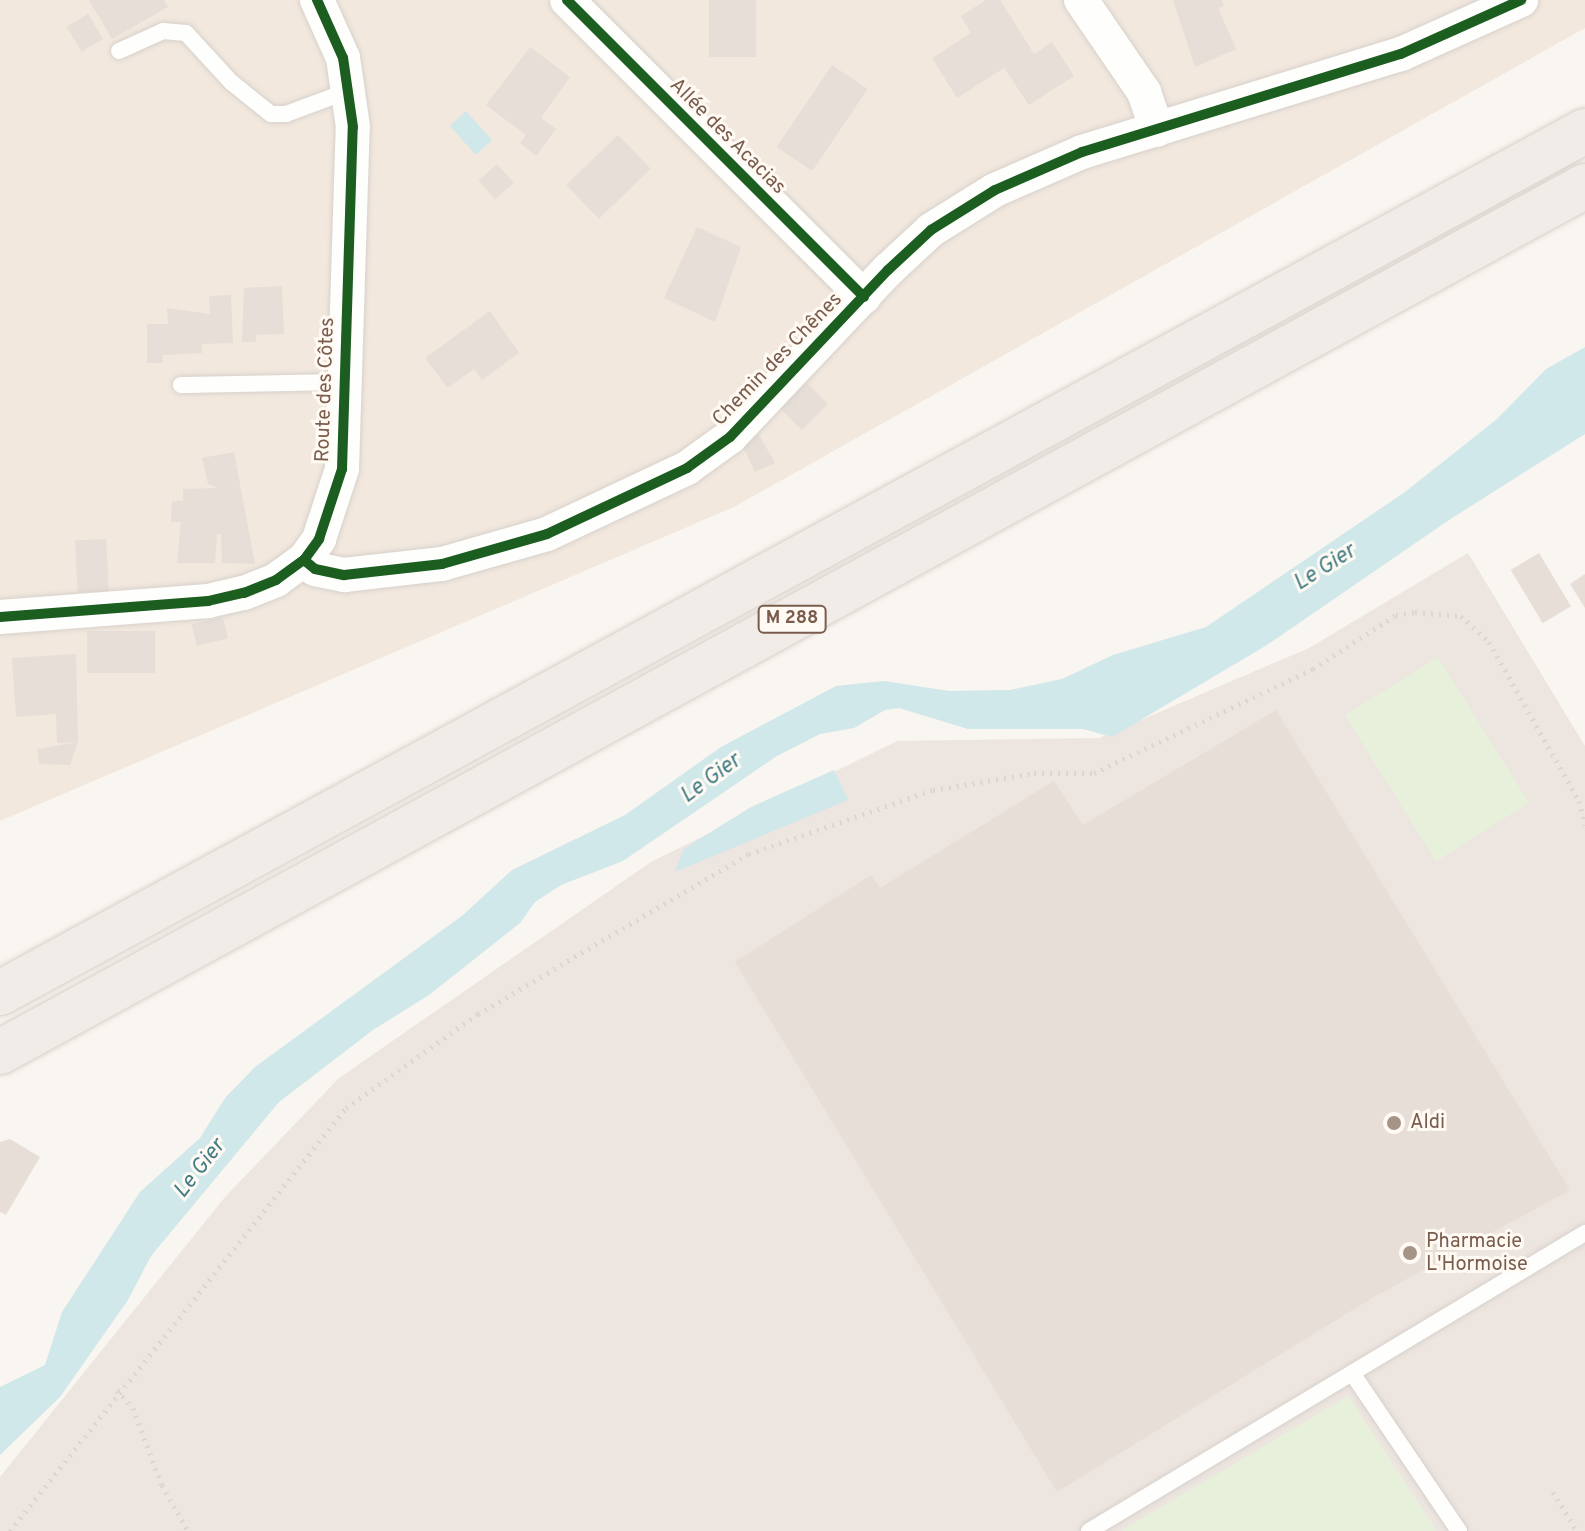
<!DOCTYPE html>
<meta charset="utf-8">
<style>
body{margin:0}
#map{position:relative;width:1585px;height:1531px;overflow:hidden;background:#f9f5f0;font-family:Overpass,sans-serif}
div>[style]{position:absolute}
.residential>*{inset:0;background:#f2e8de}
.industrial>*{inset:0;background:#ede5e0}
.green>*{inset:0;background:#e7f0db;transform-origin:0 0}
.water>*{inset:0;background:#d0e8ea;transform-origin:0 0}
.building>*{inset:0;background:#e6ded7;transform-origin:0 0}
.path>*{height:5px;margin-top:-2.5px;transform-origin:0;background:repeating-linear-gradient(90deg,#dcd5d0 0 2px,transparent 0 8px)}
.roads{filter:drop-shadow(0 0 2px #d7d1cb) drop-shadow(0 0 2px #d7d1cb)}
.service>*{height:16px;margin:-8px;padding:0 8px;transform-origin:8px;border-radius:8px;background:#fefefd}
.minor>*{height:34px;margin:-17px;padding:0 17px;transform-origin:17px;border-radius:17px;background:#fefefd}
.trunk>*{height:44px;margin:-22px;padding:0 22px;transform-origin:22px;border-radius:22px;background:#f2ece8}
.cycleway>*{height:10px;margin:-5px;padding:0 5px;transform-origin:5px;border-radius:5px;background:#1b5e20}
.dots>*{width:22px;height:22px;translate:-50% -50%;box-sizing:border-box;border:4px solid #fffaf3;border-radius:50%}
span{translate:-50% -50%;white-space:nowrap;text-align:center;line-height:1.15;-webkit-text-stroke:6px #fffaf3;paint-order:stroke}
.shield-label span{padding:2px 6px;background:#fffaf3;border:2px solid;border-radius:6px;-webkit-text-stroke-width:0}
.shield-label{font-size:18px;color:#7a5c4d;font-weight:700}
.street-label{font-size:20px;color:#7a5c4d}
.poi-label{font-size:20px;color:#7a5c4d}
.left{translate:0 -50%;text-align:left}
.water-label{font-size:22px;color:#437c86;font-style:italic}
</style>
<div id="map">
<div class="residential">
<div style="clip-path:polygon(0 0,1585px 0,1585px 28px,734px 507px,0 821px)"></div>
</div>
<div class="industrial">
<div style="clip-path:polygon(1468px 553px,1585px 746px,1585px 1531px,0 1531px,0 1477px,225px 1197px,339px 1078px,651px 862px,897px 741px,1099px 738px,1309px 648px)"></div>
</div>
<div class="green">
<div style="left:1438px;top:657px;width:172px;height:110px;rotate:58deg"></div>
<div style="clip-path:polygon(1348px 1396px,1437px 1531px,1121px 1531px)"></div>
</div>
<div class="water">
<div style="left:466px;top:111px;width:39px;height:22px;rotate:48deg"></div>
<div style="clip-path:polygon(1585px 347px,1585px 434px,1449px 520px,1267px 645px,1112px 737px,1083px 729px,968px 729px,899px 708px,885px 710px,854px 728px,820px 734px,777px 756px,623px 861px,561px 885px,535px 902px,520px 923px,429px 995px,373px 1030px,279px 1102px,151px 1256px,128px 1300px,60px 1397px,0 1455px,0 1387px,45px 1365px,62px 1312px,140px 1192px,200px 1138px,225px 1098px,255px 1067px,463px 915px,512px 870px,625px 815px,721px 747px,836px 686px,884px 681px,949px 691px,1010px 690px,1062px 679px,1113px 655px,1206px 627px,1405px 492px,1497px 419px,1546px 369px)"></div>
<div style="clip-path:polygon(834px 770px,848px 800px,675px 872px,683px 850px,698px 840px,751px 807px)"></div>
</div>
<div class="building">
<div style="clip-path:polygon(89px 0,164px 0,168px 7px,112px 39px)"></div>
<div style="left:709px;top:0;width:47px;height:57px"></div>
<div style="clip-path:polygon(986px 0,1000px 0,1034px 54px,1052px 42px,1074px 76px,1029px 105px,1004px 68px,957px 98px,932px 58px,971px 33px,961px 16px)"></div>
<div style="clip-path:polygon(1173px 0,1222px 0,1224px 6px,1218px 8px,1236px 49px,1195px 67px)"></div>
<div style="left:88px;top:14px;width:29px;height:25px;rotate:59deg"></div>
<div style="clip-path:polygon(530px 47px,570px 77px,541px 118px,556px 129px,536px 156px,520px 143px,526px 135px,486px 105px)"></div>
<div style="left:832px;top:65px;width:43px;height:99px;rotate:34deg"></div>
<div style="left:618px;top:135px;width:47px;height:72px;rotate:46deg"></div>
<div style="left:497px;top:164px;width:25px;height:25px;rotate:48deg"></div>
<div style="clip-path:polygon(697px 227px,741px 247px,715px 322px,664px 298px)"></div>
<div style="clip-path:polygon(282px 286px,284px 334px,256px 335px,256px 342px,242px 342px,244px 288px)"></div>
<div style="clip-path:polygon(231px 295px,233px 343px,202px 344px,202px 353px,162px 355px,163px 363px,147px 363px,147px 324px,168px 324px,167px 308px,210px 314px,209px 296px)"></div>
<div style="clip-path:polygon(490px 311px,519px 353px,482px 380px,474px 369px,448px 388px,425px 358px)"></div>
<div style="left:806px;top:382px;width:31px;height:37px;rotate:45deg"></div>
<div style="clip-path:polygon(758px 433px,775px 463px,755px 472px,742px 444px)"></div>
<div style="clip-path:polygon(234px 452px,255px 564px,222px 563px,221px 534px,217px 534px,215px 563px,177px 563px,181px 522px,171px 522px,172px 501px,183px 501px,183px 489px,217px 488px,208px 484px,202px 458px)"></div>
<div style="left:106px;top:539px;width:52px;height:31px;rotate:87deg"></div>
<div style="left:1539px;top:553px;width:62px;height:33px;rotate:59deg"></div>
<div style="clip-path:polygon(1585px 574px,1585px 608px,1570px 584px)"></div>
<div style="left:223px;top:617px;width:22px;height:32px;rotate:77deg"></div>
<div style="left:155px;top:631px;width:42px;height:68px;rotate:90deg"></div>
<div style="clip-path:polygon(76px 654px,78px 742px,57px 743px,56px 714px,16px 717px,12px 658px)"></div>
<div style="clip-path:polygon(1276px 710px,1570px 1190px,1372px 1298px,1057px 1492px,735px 962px,871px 875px,880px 888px,1054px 781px,1083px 825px)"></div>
<div style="clip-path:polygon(78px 742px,70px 765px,39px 764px,37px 749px)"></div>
<div style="clip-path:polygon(10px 1139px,40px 1157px,6px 1215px,0 1212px,0 1142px)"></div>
</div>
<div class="path">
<div style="left:117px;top:1390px;width:24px;rotate:48deg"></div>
<div style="left:133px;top:1408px;width:82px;rotate:69.4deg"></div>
<div style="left:162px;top:1485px;width:53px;rotate:60.5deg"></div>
<div style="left:1553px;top:1492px;width:42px;rotate:58.6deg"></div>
<div style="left:10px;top:1531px;width:540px;rotate:-51.54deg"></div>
<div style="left:346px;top:1108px;width:162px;rotate:-35.5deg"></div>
<div style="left:478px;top:1014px;width:315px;rotate:-30.6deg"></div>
<div style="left:749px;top:854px;width:195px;rotate:-19.2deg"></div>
<div style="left:933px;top:790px;width:102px;rotate:-9.6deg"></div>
<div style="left:1034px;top:773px;width:60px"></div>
<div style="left:1094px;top:773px;width:242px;rotate:-25.4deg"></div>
<div style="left:1313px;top:669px;width:99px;rotate:-33deg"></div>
<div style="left:1396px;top:615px;width:19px;rotate:-9deg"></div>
<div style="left:1415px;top:612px;width:46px;rotate:5deg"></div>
<div style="left:1461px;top:616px;width:38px;rotate:43deg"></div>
<div style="left:1489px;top:642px;width:183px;rotate:60.5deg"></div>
<div style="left:1579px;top:801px;width:25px;rotate:76deg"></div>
</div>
<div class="roads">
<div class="service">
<div style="left:119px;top:51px;width:48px;rotate:-24.4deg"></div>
<div style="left:163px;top:31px;width:23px;rotate:5deg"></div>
<div style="left:186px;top:33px;width:67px;rotate:47.4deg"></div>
<div style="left:231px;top:82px;width:51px;rotate:38.7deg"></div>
<div style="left:271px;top:114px;width:15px"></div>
<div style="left:286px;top:114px;width:69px;rotate:-20.3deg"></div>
<div style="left:181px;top:385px;width:163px;rotate:-1.1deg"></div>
<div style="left:1352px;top:1373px;width:191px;rotate:55.9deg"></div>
<div style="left:1089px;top:1531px;width:579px;rotate:-31deg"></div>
</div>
<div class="minor">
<div style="left:567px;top:0;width:420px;rotate:45deg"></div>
<div style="left:1081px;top:0;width:112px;rotate:55.6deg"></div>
<div style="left:1144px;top:92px;width:40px;rotate:71.1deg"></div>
<div style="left:304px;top:560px;width:14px;rotate:39deg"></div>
<div style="left:315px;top:569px;width:30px;rotate:12deg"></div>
<div style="left:344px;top:575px;width:99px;rotate:-6.4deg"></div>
<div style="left:442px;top:564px;width:109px;rotate:-15.9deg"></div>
<div style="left:547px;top:534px;width:155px;rotate:-25.2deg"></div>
<div style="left:687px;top:468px;width:53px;rotate:-35.8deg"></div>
<div style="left:730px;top:437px;width:230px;rotate:-46.6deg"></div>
<div style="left:888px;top:270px;width:59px;rotate:-42.9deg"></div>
<div style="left:931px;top:230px;width:75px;rotate:-32deg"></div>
<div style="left:995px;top:190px;width:95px;rotate:-23.6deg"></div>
<div style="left:1082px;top:152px;width:334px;rotate:-17.1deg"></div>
<div style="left:1401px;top:54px;width:132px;rotate:-24.2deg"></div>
<div style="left:0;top:617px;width:209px;rotate:-4.4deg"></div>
<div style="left:208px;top:601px;width:37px;rotate:-13deg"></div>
<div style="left:244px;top:593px;width:35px;rotate:-22deg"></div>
<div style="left:276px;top:580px;width:34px;rotate:-36deg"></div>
<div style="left:304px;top:560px;width:26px;rotate:-54deg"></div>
<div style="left:319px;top:539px;width:74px;rotate:-71.8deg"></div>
<div style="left:342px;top:469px;width:342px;rotate:-88.2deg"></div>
<div style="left:353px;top:127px;width:70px;rotate:-98.2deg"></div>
<div style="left:343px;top:58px;width:64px;rotate:-114.1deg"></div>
</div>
<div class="trunk">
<div style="left:0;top:993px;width:1804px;rotate:-28.54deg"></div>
<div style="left:0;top:1052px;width:1806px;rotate:-28.65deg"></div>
</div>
</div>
<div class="cycleway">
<div style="left:567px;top:0;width:420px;rotate:45deg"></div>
<div style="left:304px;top:560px;width:14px;rotate:39deg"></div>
<div style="left:315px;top:569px;width:30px;rotate:12deg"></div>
<div style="left:344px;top:575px;width:99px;rotate:-6.4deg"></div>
<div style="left:442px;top:564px;width:109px;rotate:-15.9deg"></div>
<div style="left:547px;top:534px;width:155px;rotate:-25.2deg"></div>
<div style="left:687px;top:468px;width:53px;rotate:-35.8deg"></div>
<div style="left:730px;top:437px;width:230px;rotate:-46.6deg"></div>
<div style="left:888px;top:270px;width:59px;rotate:-42.9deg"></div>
<div style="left:931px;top:230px;width:75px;rotate:-32deg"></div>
<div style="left:995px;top:190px;width:95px;rotate:-23.6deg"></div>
<div style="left:1082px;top:152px;width:334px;rotate:-17.1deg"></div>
<div style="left:1401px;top:54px;width:132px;rotate:-24.2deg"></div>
<div style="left:0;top:617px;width:209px;rotate:-4.4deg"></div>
<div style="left:208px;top:601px;width:37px;rotate:-13deg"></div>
<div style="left:244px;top:593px;width:35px;rotate:-22deg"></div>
<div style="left:276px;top:580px;width:34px;rotate:-36deg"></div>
<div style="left:304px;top:560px;width:26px;rotate:-54deg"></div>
<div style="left:319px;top:539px;width:74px;rotate:-71.8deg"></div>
<div style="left:342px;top:469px;width:342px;rotate:-88.2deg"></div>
<div style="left:353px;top:127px;width:70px;rotate:-98.2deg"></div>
<div style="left:343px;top:58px;width:64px;rotate:-114.1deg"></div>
</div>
<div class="dots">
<div style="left:1394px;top:1123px;background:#a69286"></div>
<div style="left:1410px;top:1253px;background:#a69286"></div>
</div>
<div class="shield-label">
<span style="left:792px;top:619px">M 288</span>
</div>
<div class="street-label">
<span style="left:727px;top:137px;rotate:45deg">Allée des Acacias</span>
<span style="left:778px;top:360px;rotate:-46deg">Chemin des Chênes</span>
<span style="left:326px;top:390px;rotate:-88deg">Route des Côtes</span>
</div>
<div class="poi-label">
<span class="left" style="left:1410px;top:1123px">Aldi</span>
<span class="left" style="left:1426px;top:1254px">Pharmacie<br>L'Hormoise</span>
</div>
<div class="water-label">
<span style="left:1325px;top:568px;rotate:-32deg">Le Gier</span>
<span style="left:711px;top:779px;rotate:-36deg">Le Gier</span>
<span style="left:200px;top:1169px;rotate:-52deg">Le Gier</span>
</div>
</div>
